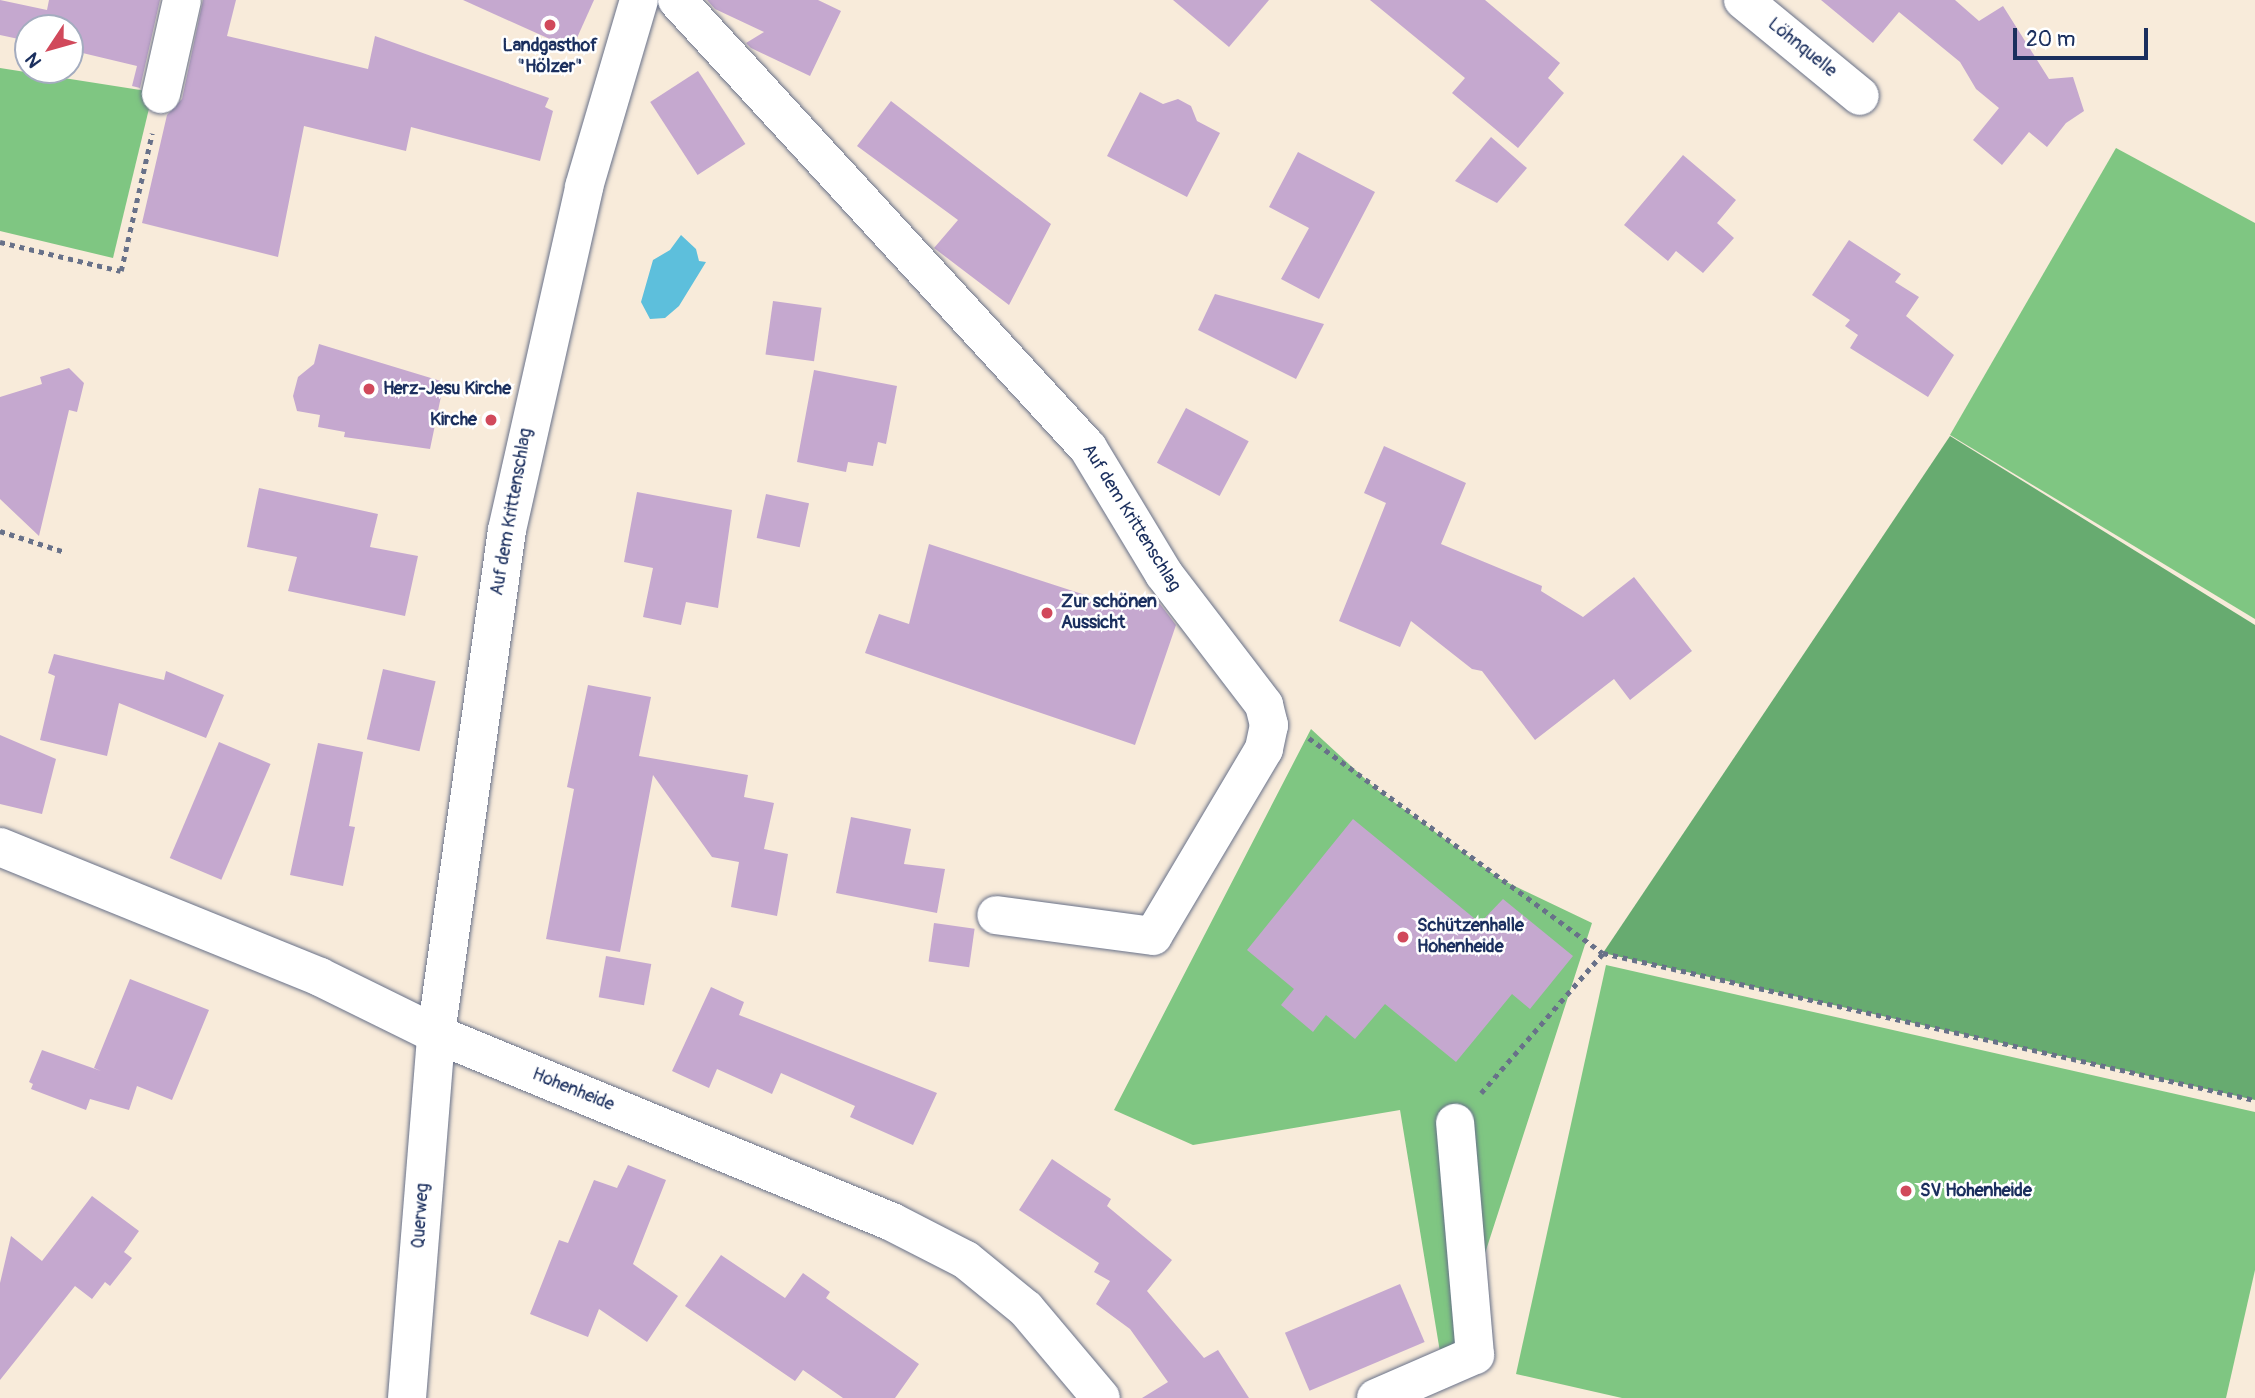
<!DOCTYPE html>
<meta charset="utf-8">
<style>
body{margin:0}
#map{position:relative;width:2255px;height:1398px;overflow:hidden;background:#f8ebda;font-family:Pangolin,sans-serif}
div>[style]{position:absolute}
.green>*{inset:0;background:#7fc682}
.forest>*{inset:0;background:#67ab70}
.water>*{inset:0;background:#5dbfdc}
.building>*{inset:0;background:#c5a8cf;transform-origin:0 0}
.path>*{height:4.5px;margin-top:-2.25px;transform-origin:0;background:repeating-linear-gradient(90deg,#687189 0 5px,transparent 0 10px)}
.roads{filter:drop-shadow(0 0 2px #687189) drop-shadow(0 0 2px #687189)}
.minor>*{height:38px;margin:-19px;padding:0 19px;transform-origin:19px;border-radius:19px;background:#fff}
.dots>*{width:19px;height:19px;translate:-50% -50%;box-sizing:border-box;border:4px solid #fff;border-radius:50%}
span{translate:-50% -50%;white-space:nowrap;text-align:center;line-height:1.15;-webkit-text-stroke:5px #fff;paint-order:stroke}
.poi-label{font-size:18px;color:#1b2f5e;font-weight:700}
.left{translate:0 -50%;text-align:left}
.right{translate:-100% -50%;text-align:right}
.street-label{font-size:18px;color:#1b2f5e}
.north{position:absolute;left:14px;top:14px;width:70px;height:70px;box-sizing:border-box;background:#fff;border:2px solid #a4acbf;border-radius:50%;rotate:234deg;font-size:19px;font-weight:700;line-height:28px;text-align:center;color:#1b2f5e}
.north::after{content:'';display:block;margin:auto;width:24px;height:32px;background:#d1495b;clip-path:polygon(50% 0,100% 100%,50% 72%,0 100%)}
.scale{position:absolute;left:2013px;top:28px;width:135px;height:32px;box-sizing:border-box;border:4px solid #1b2f5e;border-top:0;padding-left:9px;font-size:21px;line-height:24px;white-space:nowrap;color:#1b2f5e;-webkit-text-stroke:5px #fff;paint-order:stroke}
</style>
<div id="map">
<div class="green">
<div style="clip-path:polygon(0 68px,153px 92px,113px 258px,0 231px)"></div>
<div style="clip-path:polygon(2116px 148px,2255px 223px,2255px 619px,1950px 435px)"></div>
<div style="clip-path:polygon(1311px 729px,1376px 789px,1500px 879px,1592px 923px,1455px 1346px,1440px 1352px,1400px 1110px,1193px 1145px,1114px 1110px)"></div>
<div style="clip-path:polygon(1606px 965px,2255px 1112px,2255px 1270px,2226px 1398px,1622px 1398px,1516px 1374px)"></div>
</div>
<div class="forest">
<div style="clip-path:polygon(1950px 436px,2255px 625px,2255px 1100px,1603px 953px)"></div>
</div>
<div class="water">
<div style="clip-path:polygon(681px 235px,696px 249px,699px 261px,706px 262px,679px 306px,665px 318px,650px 319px,641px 302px,653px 260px,670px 250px)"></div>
</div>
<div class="building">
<div style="clip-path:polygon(0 0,47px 10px,49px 0,160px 0,140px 88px,132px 86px,137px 66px,70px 50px,70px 28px,28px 28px,28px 41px,0 35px)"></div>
<div style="clip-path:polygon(203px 0,236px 0,227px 36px,368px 69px,375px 36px,549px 98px,545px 107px,553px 111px,540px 161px,411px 127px,406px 151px,304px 126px,278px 257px,142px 223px,167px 115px,182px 99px)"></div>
<div style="clip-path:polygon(463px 0,594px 0,572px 49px)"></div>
<div style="clip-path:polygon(707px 0,818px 0,841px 11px,810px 76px,751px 48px,746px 43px,764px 32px,715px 9px)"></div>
<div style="clip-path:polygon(1173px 0,1269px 0,1229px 47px)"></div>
<div style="clip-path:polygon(1370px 0,1485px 0,1560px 63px,1548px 78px,1564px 93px,1518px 148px,1452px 93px,1465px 78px)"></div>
<div style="clip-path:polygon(1821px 0,1955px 0,1979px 21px,2003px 6px,2049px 79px,2073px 77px,2084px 111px,2066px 123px,2047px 147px,2029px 132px,2002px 165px,1973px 140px,1999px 108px,1976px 89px,1960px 62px,1899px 12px,1873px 43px)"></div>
<div style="left:698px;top:71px;width:87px;height:57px;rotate:57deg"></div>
<div style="clip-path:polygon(1140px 92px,1163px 104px,1178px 99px,1191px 106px,1197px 121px,1220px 133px,1187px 197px,1107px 156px)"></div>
<div style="clip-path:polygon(891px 101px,1051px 224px,1009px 305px,934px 248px,958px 220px,857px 146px)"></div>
<div style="clip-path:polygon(1491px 137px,1527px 168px,1497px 203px,1455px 181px)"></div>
<div style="clip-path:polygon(1298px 152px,1375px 192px,1319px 299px,1281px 279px,1309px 228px,1269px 207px)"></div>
<div style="clip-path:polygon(1683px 155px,1736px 200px,1717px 223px,1734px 238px,1703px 273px,1676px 251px,1668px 261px,1624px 225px)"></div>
<div style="clip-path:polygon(1849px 240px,1901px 274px,1895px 282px,1919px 297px,1906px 316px,1954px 355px,1928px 397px,1850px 348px,1858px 335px,1845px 326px,1850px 320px,1812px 295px)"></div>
<div style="clip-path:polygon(1215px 294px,1324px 324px,1296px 379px,1198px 330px)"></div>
<div style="left:773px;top:301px;width:49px;height:54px;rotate:8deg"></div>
<div style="clip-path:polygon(319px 344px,444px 382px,430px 449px,344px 437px,345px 432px,318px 427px,320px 415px,297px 411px,293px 396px,298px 377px,314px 364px)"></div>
<div style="clip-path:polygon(69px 368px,84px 383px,77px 412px,69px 410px,39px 536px,0 499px,0 397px,42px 384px,40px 377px)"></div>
<div style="clip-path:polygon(814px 370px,897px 386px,886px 444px,878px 442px,873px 466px,848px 462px,846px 472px,797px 462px)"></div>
<div style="left:1186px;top:408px;width:71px;height:62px;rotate:28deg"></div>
<div style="clip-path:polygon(1384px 446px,1466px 483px,1441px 544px,1542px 586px,1541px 591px,1583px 617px,1634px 577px,1692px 651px,1630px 700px,1614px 679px,1535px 740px,1482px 671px,1472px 669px,1411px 621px,1400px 647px,1339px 621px,1386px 503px,1364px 493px)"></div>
<div style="clip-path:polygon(259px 488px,378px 514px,370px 547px,418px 556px,405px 616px,288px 591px,297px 557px,247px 547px)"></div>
<div style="clip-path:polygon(637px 492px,732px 510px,718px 608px,686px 602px,681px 625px,643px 617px,653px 568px,624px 562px)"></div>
<div style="left:766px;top:494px;width:44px;height:45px;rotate:12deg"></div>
<div style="clip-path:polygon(929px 544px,1116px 605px,1120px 591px,1160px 604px,1176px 625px,1135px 745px,865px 653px,879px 614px,909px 624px)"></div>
<div style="clip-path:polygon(54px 654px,164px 680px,166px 671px,224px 695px,206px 738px,119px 703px,107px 756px,40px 740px,55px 676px,48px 673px)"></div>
<div style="left:383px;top:669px;width:54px;height:72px;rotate:13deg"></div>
<div style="clip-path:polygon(588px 685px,651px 697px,639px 756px,748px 775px,744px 797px,774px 803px,764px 849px,788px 854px,777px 916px,731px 907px,739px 862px,712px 857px,653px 775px,620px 952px,546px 939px,574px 789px,567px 787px)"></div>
<div style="clip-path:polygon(0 735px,56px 759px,42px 814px,0 804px)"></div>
<div style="left:219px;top:742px;width:56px;height:126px;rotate:23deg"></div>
<div style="clip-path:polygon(318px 743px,363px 752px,349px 826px,355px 827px,343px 886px,290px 875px)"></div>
<div style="clip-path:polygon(851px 817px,911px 829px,904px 864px,945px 869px,937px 913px,836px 893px)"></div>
<div style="clip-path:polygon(1353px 819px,1480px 923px,1503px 899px,1573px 956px,1530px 1009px,1512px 994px,1456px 1062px,1385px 1004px,1355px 1039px,1326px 1015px,1313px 1032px,1281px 1005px,1294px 989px,1247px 950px)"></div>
<div style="left:934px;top:923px;width:41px;height:39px;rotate:8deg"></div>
<div style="left:606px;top:956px;width:46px;height:42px;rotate:10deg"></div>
<div style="clip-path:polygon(130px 979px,209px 1010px,172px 1100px,137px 1086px,129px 1110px,90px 1099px,86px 1110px,31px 1089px,33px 1084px,29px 1082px,42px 1050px,101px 1071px,94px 1068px)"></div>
<div style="clip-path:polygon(711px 987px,744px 1002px,739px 1015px,937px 1093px,913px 1145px,850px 1117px,855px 1106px,781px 1073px,772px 1094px,717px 1069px,709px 1088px,672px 1071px)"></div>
<div style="clip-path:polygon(1052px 1159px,1111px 1199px,1107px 1206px,1172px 1260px,1147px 1291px,1204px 1358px,1218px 1350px,1249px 1398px,1142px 1398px,1168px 1382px,1130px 1329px,1096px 1304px,1110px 1281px,1094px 1272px,1099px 1263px,1019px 1210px)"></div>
<div style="clip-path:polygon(628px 1165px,666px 1180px,633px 1264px,678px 1296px,647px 1342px,599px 1309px,588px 1337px,530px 1314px,559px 1240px,568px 1243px,594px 1180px,617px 1188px)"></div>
<div style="clip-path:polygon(92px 1196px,139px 1231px,124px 1252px,132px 1258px,110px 1286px,105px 1282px,92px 1299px,75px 1286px,0 1380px,0 1283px,11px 1236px,42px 1261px)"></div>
<div style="clip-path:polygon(721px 1255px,785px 1298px,803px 1273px,830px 1292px,826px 1298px,919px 1364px,895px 1398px,843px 1398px,803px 1370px,795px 1381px,685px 1306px)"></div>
<div style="left:1400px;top:1284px;width:63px;height:125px;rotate:67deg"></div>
</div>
<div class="path">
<div style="left:0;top:242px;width:124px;rotate:13.5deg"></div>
<div style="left:121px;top:271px;width:141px;rotate:-77.3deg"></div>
<div style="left:0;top:531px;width:68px;rotate:17.9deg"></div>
<div style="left:1309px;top:738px;width:364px;rotate:36.2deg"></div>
<div style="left:1603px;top:953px;width:668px;rotate:12.71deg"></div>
<div style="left:1481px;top:1093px;width:186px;rotate:-48.9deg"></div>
</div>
<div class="roads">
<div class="minor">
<div style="left:677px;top:0;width:608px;rotate:47.47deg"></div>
<div style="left:1088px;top:448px;width:147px;rotate:58.9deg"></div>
<div style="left:1164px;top:574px;width:165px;rotate:52.6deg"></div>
<div style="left:1264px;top:705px;width:21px;rotate:76deg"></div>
<div style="left:1269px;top:725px;width:25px;rotate:102deg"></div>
<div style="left:1264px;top:749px;width:217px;rotate:120.7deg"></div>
<div style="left:1153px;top:936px;width:158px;rotate:-172.4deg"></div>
<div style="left:1743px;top:0;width:151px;rotate:39.4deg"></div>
<div style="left:161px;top:94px;width:96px;rotate:-77.4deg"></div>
<div style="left:0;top:847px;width:345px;rotate:22.1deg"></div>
<div style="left:320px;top:977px;width:129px;rotate:26.2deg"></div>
<div style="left:436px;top:1034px;width:493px;rotate:22.4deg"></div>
<div style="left:892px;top:1222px;width:83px;rotate:27.2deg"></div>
<div style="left:966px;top:1260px;width:77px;rotate:39.2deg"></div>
<div style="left:1026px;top:1309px;width:116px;rotate:49.9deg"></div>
<div style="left:407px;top:1398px;width:365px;rotate:-85.4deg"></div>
<div style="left:436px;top:1034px;width:509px;rotate:-81.98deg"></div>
<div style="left:507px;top:530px;width:352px;rotate:-77.3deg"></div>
<div style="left:584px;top:187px;width:195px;rotate:-73.6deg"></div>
<div style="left:1376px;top:1398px;width:108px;rotate:-23.5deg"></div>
<div style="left:1475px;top:1355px;width:233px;rotate:-94.9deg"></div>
</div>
</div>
<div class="dots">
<div style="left:550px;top:25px;background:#d1495b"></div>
<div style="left:369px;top:389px;background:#d1495b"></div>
<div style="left:491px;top:420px;background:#d1495b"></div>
<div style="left:1047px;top:613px;background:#d1495b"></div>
<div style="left:1403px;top:937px;background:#d1495b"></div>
<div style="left:1906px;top:1191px;background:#d1495b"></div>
</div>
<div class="poi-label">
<span style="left:550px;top:57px">Landgasthof<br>"Hölzer"</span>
<span class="left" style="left:383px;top:389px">Herz-Jesu Kirche</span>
<span class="right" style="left:477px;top:420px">Kirche</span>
<span class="left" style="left:1061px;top:613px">Zur schönen<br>Aussicht</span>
<span class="left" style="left:1417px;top:937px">Schützenhalle<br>Hohenheide</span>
<span class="left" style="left:1920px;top:1191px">SV Hohenheide</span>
</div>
<div class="street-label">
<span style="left:1802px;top:48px;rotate:39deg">Löhnquelle</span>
<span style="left:512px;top:512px;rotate:-80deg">Auf dem Krittenschlag</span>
<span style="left:1131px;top:518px;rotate:58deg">Auf dem Krittenschlag</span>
<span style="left:573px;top:1090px;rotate:22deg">Hohenheide</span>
<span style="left:421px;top:1216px;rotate:-86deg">Querweg</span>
</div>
<div class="north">N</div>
<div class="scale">20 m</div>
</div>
